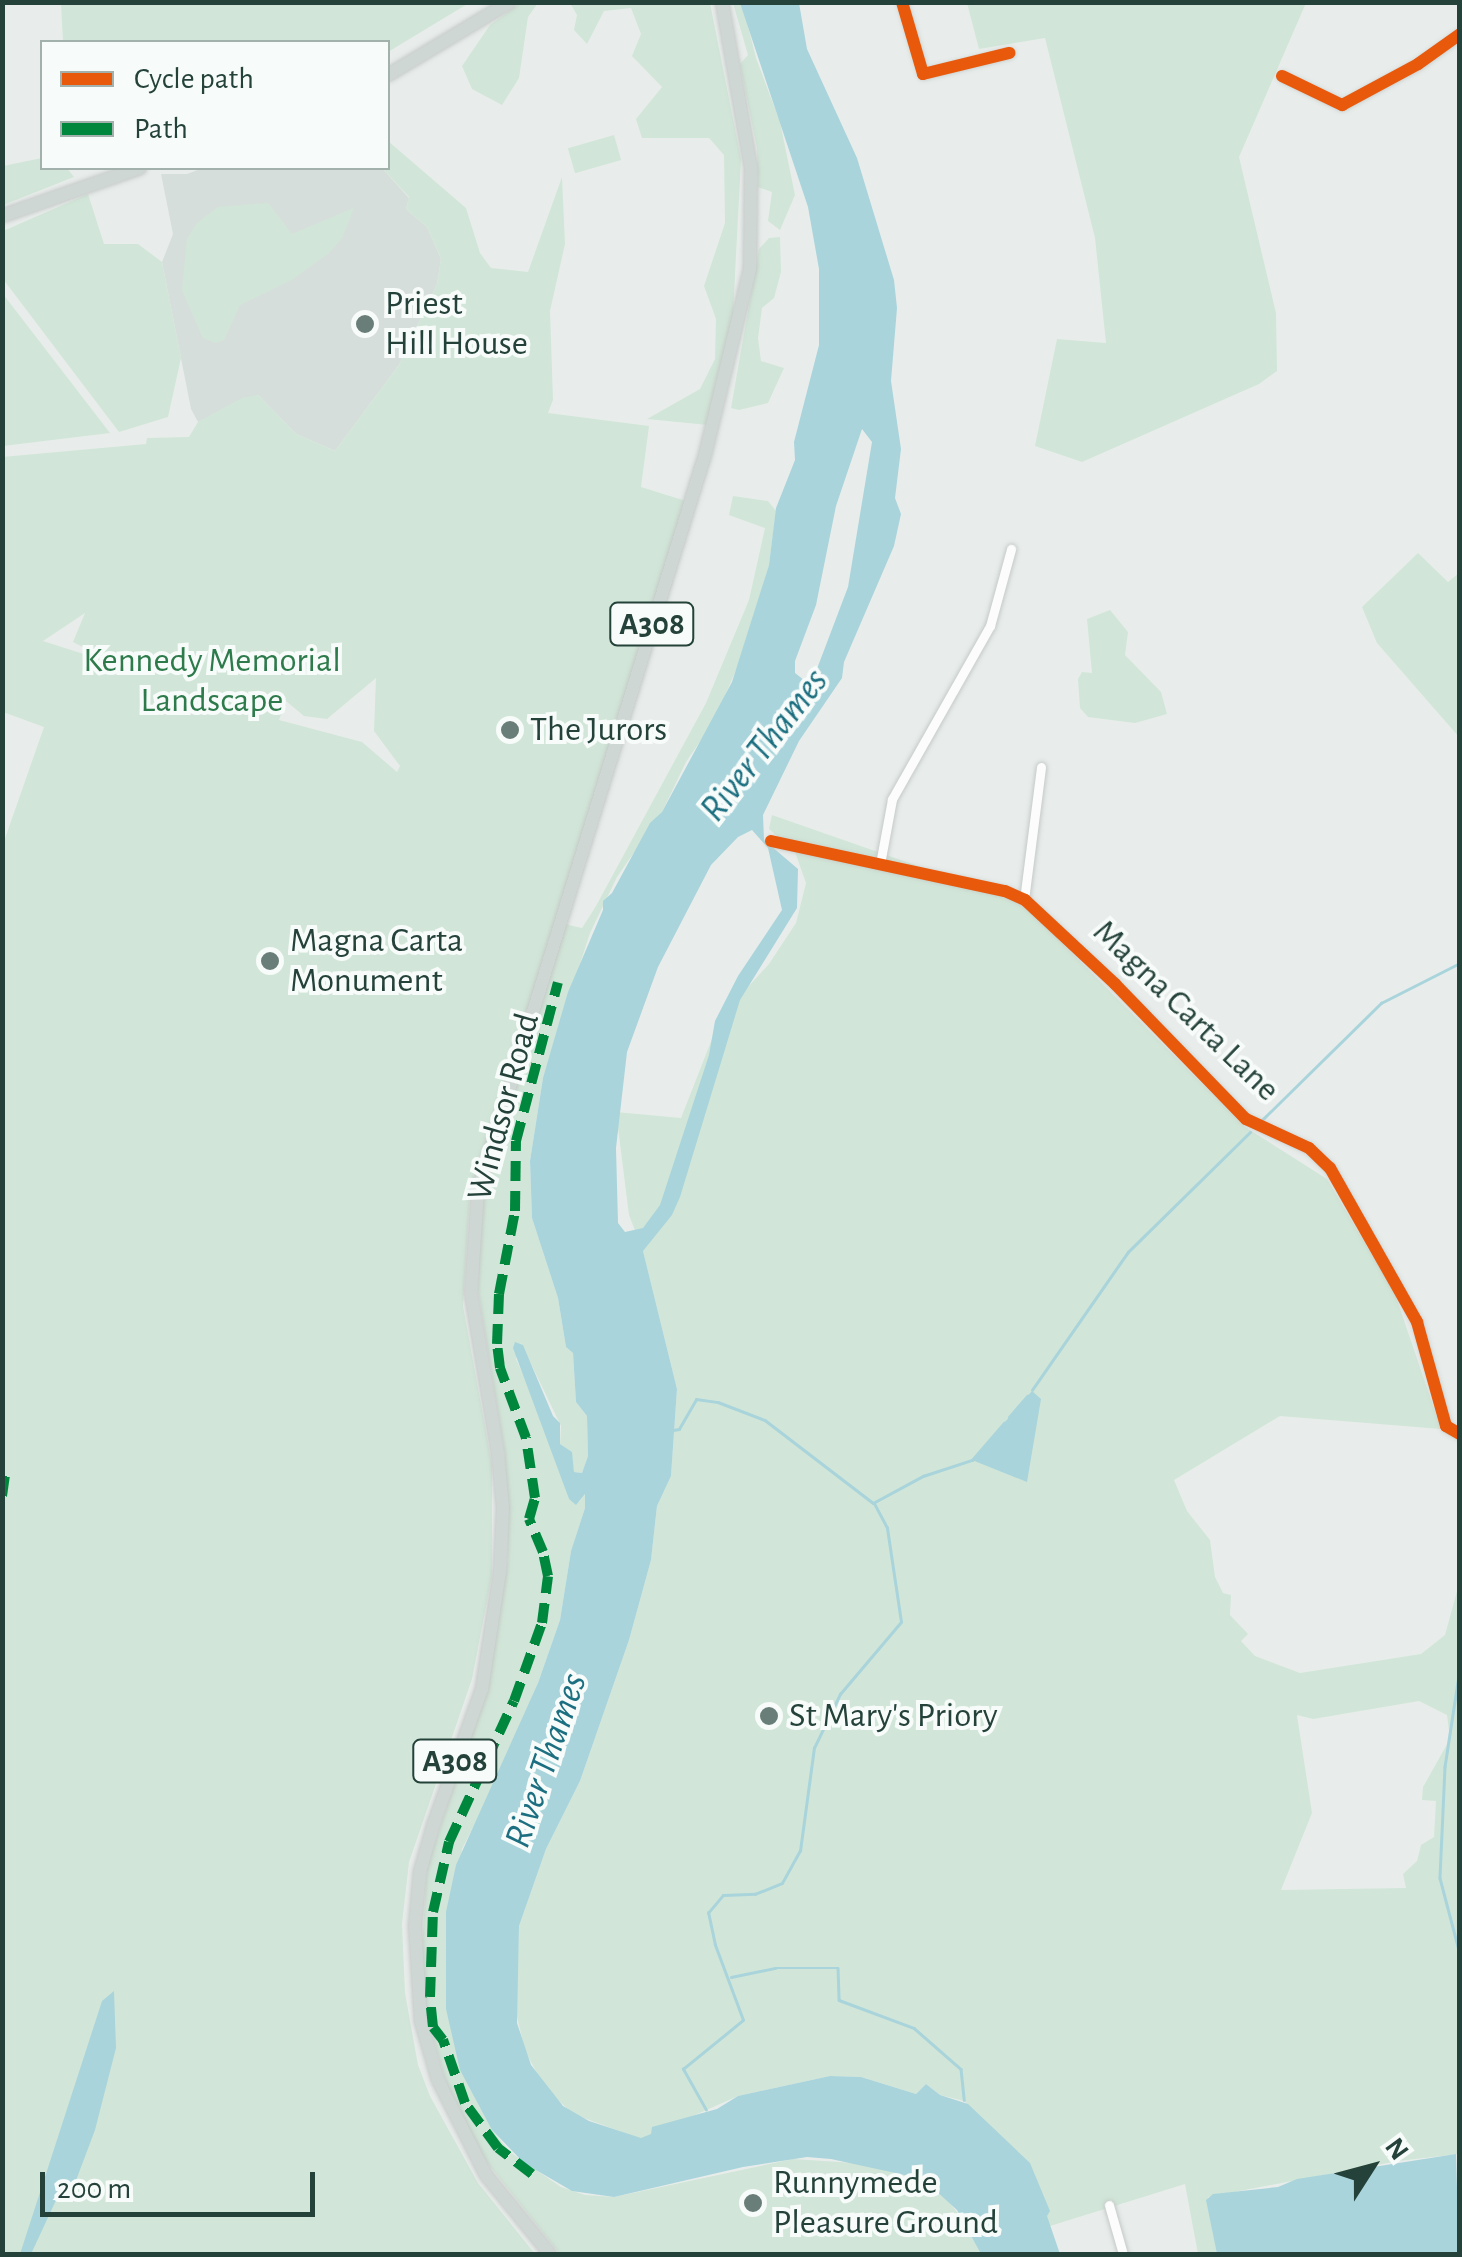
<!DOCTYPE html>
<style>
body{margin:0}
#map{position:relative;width:1462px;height:2257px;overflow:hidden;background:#e8edeb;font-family:"Alegreya Sans",sans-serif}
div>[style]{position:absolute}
.built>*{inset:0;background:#d6dedb}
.green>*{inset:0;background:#d1e6d8;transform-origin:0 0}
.water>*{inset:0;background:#a9d4db}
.stream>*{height:2.5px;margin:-1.25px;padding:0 1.25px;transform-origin:1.25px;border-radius:1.25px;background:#a9d4db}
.roads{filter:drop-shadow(0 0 2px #c5cac8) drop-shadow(0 0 2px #c5cac8)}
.street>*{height:9px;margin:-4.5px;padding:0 4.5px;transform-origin:4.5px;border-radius:4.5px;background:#fcfcfc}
.primary>*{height:12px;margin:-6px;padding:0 6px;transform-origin:6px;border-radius:6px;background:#cfd7d5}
.quiet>*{height:10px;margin-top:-5px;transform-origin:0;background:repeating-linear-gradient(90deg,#00873e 0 20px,transparent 0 30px)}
.cycleway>*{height:12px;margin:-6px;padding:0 6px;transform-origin:6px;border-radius:6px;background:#e8590c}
.dots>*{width:28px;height:28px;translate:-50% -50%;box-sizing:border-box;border:5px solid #f7fbf9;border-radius:50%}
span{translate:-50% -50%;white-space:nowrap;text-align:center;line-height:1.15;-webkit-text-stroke:8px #f7fbf9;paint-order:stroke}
.shield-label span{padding:2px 8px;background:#f7fbf9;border:2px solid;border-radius:8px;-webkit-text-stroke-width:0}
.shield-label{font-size:32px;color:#24423a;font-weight:700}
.poi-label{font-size:35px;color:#24423a}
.left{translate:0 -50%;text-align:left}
.park-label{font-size:35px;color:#2d7a4b}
.street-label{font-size:35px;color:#24423a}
.water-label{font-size:38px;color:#1c6f80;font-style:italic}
.frame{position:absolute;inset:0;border:5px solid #24423a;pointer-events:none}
.legend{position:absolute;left:40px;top:40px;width:350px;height:130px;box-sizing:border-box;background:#f7fbf9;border:2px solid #a3b1ad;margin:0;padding:12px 18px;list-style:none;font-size:30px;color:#24423a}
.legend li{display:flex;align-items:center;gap:20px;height:50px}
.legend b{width:50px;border:2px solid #a3b1ad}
.north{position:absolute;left:1322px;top:2117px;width:100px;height:100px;-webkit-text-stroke:8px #f7fbf9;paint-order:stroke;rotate:54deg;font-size:28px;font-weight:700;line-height:40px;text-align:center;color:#24423a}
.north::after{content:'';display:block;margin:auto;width:35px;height:45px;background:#24423a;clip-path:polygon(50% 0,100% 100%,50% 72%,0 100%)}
.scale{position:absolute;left:40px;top:2172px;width:275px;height:45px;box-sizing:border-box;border:5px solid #24423a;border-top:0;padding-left:12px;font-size:30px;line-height:35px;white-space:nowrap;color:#24423a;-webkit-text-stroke:8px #f7fbf9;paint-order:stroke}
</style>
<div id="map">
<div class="built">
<div style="clip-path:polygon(203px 168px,382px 168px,409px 198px,406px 209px,427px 227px,441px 259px,437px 284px,399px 365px,335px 451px,296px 434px,258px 395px,198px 422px,191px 409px,162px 262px,173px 234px,161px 174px,187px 174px)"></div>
</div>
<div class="green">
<div style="clip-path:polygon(522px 2px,538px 3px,528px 17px,519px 78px,502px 105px,472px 89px,462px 66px,490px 25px)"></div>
<div style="clip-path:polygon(61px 3px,61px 2px,469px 3px,388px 52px,388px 42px,63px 42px)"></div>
<div style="clip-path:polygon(570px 3px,710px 3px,741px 159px,733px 314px,708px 425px,647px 419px,700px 389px,715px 359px,716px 319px,704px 286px,725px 223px,724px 155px,709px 138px,642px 138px,636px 119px,662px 87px,632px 56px,641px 34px,631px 8px,604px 11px,587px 44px,574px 30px,577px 15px)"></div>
<div style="clip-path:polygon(733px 3px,742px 3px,756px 58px,780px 122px,795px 195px,780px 230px,768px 221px,772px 192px,758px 187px,757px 148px,740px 64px,748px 55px)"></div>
<div style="clip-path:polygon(967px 3px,1306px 3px,1239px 157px,1276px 313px,1277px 371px,1259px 384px,1082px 462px,1035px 446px,1057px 339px,1106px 343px,1095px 238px,1045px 38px,979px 49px)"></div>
<div style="left:614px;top:135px;width:26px;height:48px;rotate:74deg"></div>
<div style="clip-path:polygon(evenodd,388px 141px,466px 208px,480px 253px,491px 268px,528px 272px,562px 177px,565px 244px,550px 311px,553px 400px,548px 413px,649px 426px,641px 487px,686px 501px,470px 1194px,463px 1306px,492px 1465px,492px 1575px,472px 1679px,409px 1862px,402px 1924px,405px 1993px,418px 2065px,430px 2096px,478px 2183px,535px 2254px,3px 2254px,2px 847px,44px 727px,3px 712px,2px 457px,146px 444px,147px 438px,189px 437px,198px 422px,242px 398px,258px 395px,296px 434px,335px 451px,399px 365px,437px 284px,441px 259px,427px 227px,406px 209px,409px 197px,382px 168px,388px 168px,388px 141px,85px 613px,73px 642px,118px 665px,43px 641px,85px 613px,388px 141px,376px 678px,374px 731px,400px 766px,397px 772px,362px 742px,279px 720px,286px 701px,304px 716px,327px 719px,376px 678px)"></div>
<div style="clip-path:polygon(42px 158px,42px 168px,67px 168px,74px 177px,3px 205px,3px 166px)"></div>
<div style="clip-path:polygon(88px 194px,104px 244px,138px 244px,162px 262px,181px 358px,168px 417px,119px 432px,3px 279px,3px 231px)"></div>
<div style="clip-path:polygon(268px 203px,292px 234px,354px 208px,342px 238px,329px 253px,293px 279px,240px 305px,224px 340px,216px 343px,203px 338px,182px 290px,187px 239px,197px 223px,218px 207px)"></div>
<div style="clip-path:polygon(780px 237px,781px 272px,774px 298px,762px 308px,758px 338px,761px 361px,784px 368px,768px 403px,739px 410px,731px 408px,759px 249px,769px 238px)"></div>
<div style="clip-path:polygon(2px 294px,3px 294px,110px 433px,3px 446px)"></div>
<div style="clip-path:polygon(733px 496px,768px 501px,776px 511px,769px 565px,742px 656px,714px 721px,686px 762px,662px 812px,617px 877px,590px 933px,543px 1078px,530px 1161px,532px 1218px,558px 1298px,566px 1347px,573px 1353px,576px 1402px,587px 1416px,588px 1456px,582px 1473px,574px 1472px,571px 1452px,560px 1444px,561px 1426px,521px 1343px,516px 1359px,540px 1412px,569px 1499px,579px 1502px,585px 1494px,585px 1508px,571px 1551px,560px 1620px,538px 1683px,514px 1746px,462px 1849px,446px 2009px,492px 2130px,510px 2152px,561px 2187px,585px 2195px,614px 2197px,793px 2159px,870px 2164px,907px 2172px,943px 2194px,967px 2225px,981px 2254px,560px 2254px,485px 2160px,447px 2085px,424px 2005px,421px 1965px,427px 1866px,486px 1690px,508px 1560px,505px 1455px,478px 1290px,481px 1199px,564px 924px,582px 928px,596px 906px,706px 703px,749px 600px,765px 528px,729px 515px)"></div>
<div style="clip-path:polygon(1418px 553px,1448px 582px,1459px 573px,1459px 737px,1377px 643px,1362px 607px)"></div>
<div style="clip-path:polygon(1110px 610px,1128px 632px,1125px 655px,1161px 692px,1167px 714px,1135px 723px,1088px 717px,1080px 708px,1078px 679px,1082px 672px,1092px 673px,1087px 619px)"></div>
<div style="clip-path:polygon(evenodd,772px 815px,1021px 902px,1245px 1127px,1327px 1179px,1395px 1294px,1441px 1429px,1280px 1416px,1174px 1480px,1187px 1511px,1210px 1540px,1215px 1577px,1223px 1593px,1231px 1595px,1230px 1615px,1248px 1634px,1241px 1641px,1255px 1656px,1300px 1673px,1421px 1654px,1445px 1635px,1459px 1584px,1459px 2154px,1398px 2161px,1208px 2197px,1217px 2254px,1198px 2254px,1185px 2184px,1050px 2226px,985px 2121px,964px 2101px,940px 2095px,926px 2084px,916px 2094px,861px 2077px,830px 2076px,738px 2096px,641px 2139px,573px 2114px,545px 2088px,525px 2051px,516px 2012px,519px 1926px,546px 1849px,580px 1781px,629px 1640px,651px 1560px,657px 1506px,671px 1476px,677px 1389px,643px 1251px,629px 1215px,616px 1112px,681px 1118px,721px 1016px,769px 964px,796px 923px,806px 883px,795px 852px,769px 829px,772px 815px,1419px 1701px,1447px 1715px,1450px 1739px,1423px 1787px,1422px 1800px,1436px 1801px,1434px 1837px,1421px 1845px,1417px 1861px,1403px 1874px,1406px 1888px,1281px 1890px,1312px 1813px,1297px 1715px,1313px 1719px,1419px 1701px)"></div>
</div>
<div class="water">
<div style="clip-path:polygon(evenodd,740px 3px,799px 3px,807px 49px,857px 158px,894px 280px,897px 308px,891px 381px,901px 449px,895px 498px,901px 514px,894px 546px,844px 662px,842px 678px,799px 741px,763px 815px,764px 840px,798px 869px,797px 908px,740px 1000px,680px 1197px,672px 1215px,643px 1251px,677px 1389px,671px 1476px,657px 1506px,651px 1560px,629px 1640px,580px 1781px,546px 1849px,519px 1926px,517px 2023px,531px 2065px,563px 2106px,589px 2121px,641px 2138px,651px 2134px,652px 2127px,717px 2109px,738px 2096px,830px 2076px,861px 2077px,916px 2094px,926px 2084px,940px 2095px,968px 2104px,1030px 2163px,1050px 2211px,1047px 2216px,1060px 2254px,981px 2254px,957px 2210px,923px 2179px,831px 2159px,807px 2157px,743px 2167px,614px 2197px,572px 2191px,524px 2163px,492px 2130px,460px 2070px,446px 2009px,446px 1912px,456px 1865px,538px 1683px,560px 1620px,571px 1551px,585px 1508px,585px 1494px,576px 1505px,569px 1499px,513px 1348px,515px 1342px,523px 1345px,553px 1416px,560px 1423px,560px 1444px,572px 1452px,574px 1472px,582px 1473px,588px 1456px,587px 1416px,576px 1402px,573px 1353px,566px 1347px,558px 1298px,532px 1218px,530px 1161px,543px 1078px,568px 992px,603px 910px,603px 901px,612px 893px,650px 823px,662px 812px,732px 682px,769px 565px,776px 508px,795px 460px,794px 442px,819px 345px,819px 269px,808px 207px,740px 3px,862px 429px,872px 442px,848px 587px,815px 674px,804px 680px,795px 673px,795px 661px,816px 605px,836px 506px,862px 429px,740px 3px,752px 830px,768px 848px,782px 910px,738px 976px,715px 1021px,709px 1055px,660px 1205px,643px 1228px,625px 1232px,618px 1223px,616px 1148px,627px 1052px,658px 967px,711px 865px,738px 837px,752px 830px)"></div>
<div style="clip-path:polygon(1032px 1391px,1041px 1399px,1027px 1482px,972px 1460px)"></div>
<div style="clip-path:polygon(114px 1991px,116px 2048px,95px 2130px,75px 2183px,58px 2196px,31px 2254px,20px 2254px,102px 2001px)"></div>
<div style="clip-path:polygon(1456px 2154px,1459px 2254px,1217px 2254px,1206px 2200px,1213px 2194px,1278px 2187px,1297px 2179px)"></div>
</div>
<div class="stream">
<div style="left:1262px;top:1120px;width:167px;rotate:-44.5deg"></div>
<div style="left:1381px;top:1003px;width:89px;rotate:-26.9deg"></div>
<div style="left:1032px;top:1390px;width:168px;rotate:-55.2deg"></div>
<div style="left:1128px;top:1252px;width:171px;rotate:-44.5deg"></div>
<div style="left:1009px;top:1417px;width:28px;rotate:-49deg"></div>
<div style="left:673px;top:1430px;width:6px;rotate:-9deg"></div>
<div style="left:679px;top:1429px;width:34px;rotate:-60deg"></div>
<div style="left:696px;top:1399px;width:22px;rotate:8deg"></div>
<div style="left:718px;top:1402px;width:50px;rotate:21deg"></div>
<div style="left:765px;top:1420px;width:136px;rotate:37.5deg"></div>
<div style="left:873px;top:1503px;width:57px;rotate:-28.4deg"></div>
<div style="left:923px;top:1476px;width:52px;rotate:-18.1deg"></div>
<div style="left:972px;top:1460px;width:49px;rotate:-49.1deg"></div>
<div style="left:1460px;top:1669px;width:99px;rotate:98.7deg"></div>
<div style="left:1445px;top:1767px;width:111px;rotate:92.6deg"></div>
<div style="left:1440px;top:1878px;width:79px;rotate:75.3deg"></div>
<div style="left:731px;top:1977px;width:45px;rotate:-11.6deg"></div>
<div style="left:775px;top:1968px;width:63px"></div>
<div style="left:838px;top:1968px;width:32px;rotate:88deg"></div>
<div style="left:839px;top:2000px;width:80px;rotate:20.5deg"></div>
<div style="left:914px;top:2028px;width:62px;rotate:41.1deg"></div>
<div style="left:961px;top:2069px;width:31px;rotate:84deg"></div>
<div style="left:706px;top:2110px;width:47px;rotate:-119.3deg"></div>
<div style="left:683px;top:2069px;width:77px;rotate:-39.2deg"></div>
<div style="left:743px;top:2020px;width:80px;rotate:-110.5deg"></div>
<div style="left:715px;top:1945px;width:33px;rotate:-102deg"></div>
<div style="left:708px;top:1913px;width:23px;rotate:-50deg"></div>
<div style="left:723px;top:1895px;width:32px;rotate:-2deg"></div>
<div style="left:755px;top:1894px;width:29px;rotate:-22deg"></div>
<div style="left:782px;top:1883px;width:37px;rotate:-61deg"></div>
<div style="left:800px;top:1851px;width:104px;rotate:-82.3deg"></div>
<div style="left:814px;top:1748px;width:60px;rotate:-64.3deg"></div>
<div style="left:840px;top:1694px;width:94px;rotate:-49.7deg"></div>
<div style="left:901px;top:1622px;width:95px;rotate:-98.5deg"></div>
<div style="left:887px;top:1528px;width:27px;rotate:-118deg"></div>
</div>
<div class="roads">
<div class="street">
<div style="left:902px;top:2px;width:75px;rotate:73.7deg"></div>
<div style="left:923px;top:74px;width:89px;rotate:-13.7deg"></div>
<div style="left:1282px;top:76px;width:67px;rotate:25.8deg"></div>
<div style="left:1342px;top:105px;width:86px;rotate:-28.3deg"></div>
<div style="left:1418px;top:64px;width:52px;rotate:-35.5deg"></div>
<div style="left:771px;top:841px;width:239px;rotate:12.1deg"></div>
<div style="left:1005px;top:891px;width:22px;rotate:24deg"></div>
<div style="left:1025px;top:900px;width:123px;rotate:43deg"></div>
<div style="left:1115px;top:984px;width:188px;rotate:45.9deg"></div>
<div style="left:1246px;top:1119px;width:69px;rotate:24.7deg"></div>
<div style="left:1309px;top:1148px;width:29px;rotate:44deg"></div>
<div style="left:1330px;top:1168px;width:177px;rotate:60.5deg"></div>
<div style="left:1417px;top:1322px;width:108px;rotate:74.4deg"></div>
<div style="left:1446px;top:1426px;width:16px;rotate:30deg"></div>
<div style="left:880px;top:864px;width:66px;rotate:-79.5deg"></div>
<div style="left:892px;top:799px;width:199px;rotate:-60.5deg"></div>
<div style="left:990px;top:626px;width:80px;rotate:-74.7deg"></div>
<div style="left:1024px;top:900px;width:134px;rotate:-82.7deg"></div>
<div style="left:1109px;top:2205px;width:51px;rotate:74.1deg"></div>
</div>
<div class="primary">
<div style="left:388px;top:75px;width:142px;rotate:-30.9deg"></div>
<div style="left:2px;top:216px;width:146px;rotate:-19.2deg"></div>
<div style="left:550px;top:2254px;width:102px;rotate:-129deg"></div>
<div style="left:486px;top:2175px;width:106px;rotate:-116.8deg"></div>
<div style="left:438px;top:2080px;width:61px;rotate:-106.1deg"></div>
<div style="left:421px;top:2021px;width:95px;rotate:-93.6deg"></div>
<div style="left:415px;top:1926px;width:54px;rotate:-84.7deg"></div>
<div style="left:420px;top:1872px;width:51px;rotate:-74.1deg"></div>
<div style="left:434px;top:1823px;width:142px;rotate:-70.3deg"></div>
<div style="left:482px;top:1689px;width:119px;rotate:-81.3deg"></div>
<div style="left:500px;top:1571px;width:63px;rotate:-87.3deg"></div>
<div style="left:503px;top:1508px;width:54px;rotate:-95.3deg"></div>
<div style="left:498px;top:1454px;width:163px;rotate:-99.5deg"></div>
<div style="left:471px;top:1293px;width:103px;rotate:-86.1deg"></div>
<div style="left:478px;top:1190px;width:769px;rotate:-72.84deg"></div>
<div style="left:705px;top:455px;width:191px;rotate:-76.4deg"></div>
<div style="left:750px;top:269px;width:101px;rotate:-89.4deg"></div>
<div style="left:751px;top:168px;width:169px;rotate:-99.9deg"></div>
</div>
</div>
<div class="quiet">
<div style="left:2px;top:1496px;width:28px;rotate:-82deg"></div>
<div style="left:532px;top:2174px;width:43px;rotate:-142.6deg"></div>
<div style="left:498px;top:2148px;width:56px;rotate:-126.3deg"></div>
<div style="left:465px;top:2103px;width:67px;rotate:-109.2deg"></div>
<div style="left:443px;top:2040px;width:16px;rotate:-128deg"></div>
<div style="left:433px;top:2027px;width:30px;rotate:-96deg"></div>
<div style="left:430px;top:1997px;width:85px;rotate:-88deg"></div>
<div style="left:433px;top:1912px;width:72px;rotate:-77.1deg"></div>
<div style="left:449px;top:1842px;width:155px;rotate:-65.3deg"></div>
<div style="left:514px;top:1701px;width:83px;rotate:-70.3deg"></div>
<div style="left:542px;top:1623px;width:47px;rotate:-82.7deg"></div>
<div style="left:548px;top:1576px;width:25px;rotate:-102deg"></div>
<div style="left:543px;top:1552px;width:36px;rotate:-113deg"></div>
<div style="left:529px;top:1519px;width:22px;rotate:-74deg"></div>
<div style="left:535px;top:1498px;width:61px;rotate:-98.5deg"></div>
<div style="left:526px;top:1438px;width:75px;rotate:-110.4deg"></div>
<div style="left:500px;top:1368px;width:24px;rotate:-97deg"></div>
<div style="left:497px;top:1344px;width:50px;rotate:-87.7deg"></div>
<div style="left:499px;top:1294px;width:85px;rotate:-79.1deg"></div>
<div style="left:515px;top:1211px;width:70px;rotate:-89.2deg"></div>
<div style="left:516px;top:1141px;width:164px;rotate:-75.2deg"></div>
</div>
<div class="cycleway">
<div style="left:902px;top:2px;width:75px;rotate:73.7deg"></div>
<div style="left:923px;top:74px;width:89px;rotate:-13.7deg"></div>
<div style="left:1282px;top:76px;width:67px;rotate:25.8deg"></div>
<div style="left:1342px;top:105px;width:86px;rotate:-28.3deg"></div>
<div style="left:1418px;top:64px;width:52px;rotate:-35.5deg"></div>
<div style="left:771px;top:841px;width:239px;rotate:12.1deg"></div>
<div style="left:1005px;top:891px;width:22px;rotate:24deg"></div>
<div style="left:1025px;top:900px;width:123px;rotate:43deg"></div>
<div style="left:1115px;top:984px;width:188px;rotate:45.9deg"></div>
<div style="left:1246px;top:1119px;width:69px;rotate:24.7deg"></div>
<div style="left:1309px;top:1148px;width:29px;rotate:44deg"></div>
<div style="left:1330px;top:1168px;width:177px;rotate:60.5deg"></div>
<div style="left:1417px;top:1322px;width:108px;rotate:74.4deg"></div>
<div style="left:1446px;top:1426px;width:16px;rotate:30deg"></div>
</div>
<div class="dots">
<div style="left:365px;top:324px;background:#697e78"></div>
<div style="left:510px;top:730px;background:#697e78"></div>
<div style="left:270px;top:961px;background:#697e78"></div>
<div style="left:769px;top:1716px;background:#697e78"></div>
<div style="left:753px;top:2203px;background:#697e78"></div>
</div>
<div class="shield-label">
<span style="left:652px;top:624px">A308</span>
<span style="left:455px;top:1761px">A308</span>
</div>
<div class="poi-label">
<span class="left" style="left:385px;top:324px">Priest<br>Hill House</span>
<span class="left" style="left:530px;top:730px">The Jurors</span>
<span class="left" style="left:290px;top:961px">Magna Carta<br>Monument</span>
<span class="left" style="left:789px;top:1716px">St Mary's Priory</span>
<span class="left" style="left:773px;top:2203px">Runnymede<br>Pleasure Ground</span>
</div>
<div class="park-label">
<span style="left:212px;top:681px">Kennedy Memorial<br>Landscape</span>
</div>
<div class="street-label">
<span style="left:1186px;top:1011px;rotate:44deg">Magna Carta Lane</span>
<span style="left:504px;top:1107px;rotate:-75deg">Windsor Road</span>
</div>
<div class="water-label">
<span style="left:765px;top:746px;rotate:-52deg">River Thames</span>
<span style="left:547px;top:1761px;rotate:-71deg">River Thames</span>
</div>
<div class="frame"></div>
<ul class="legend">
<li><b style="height:12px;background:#e8590c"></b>Cycle path</li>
<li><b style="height:12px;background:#00873e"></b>Path</li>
</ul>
<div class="north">N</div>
<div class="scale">200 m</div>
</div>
